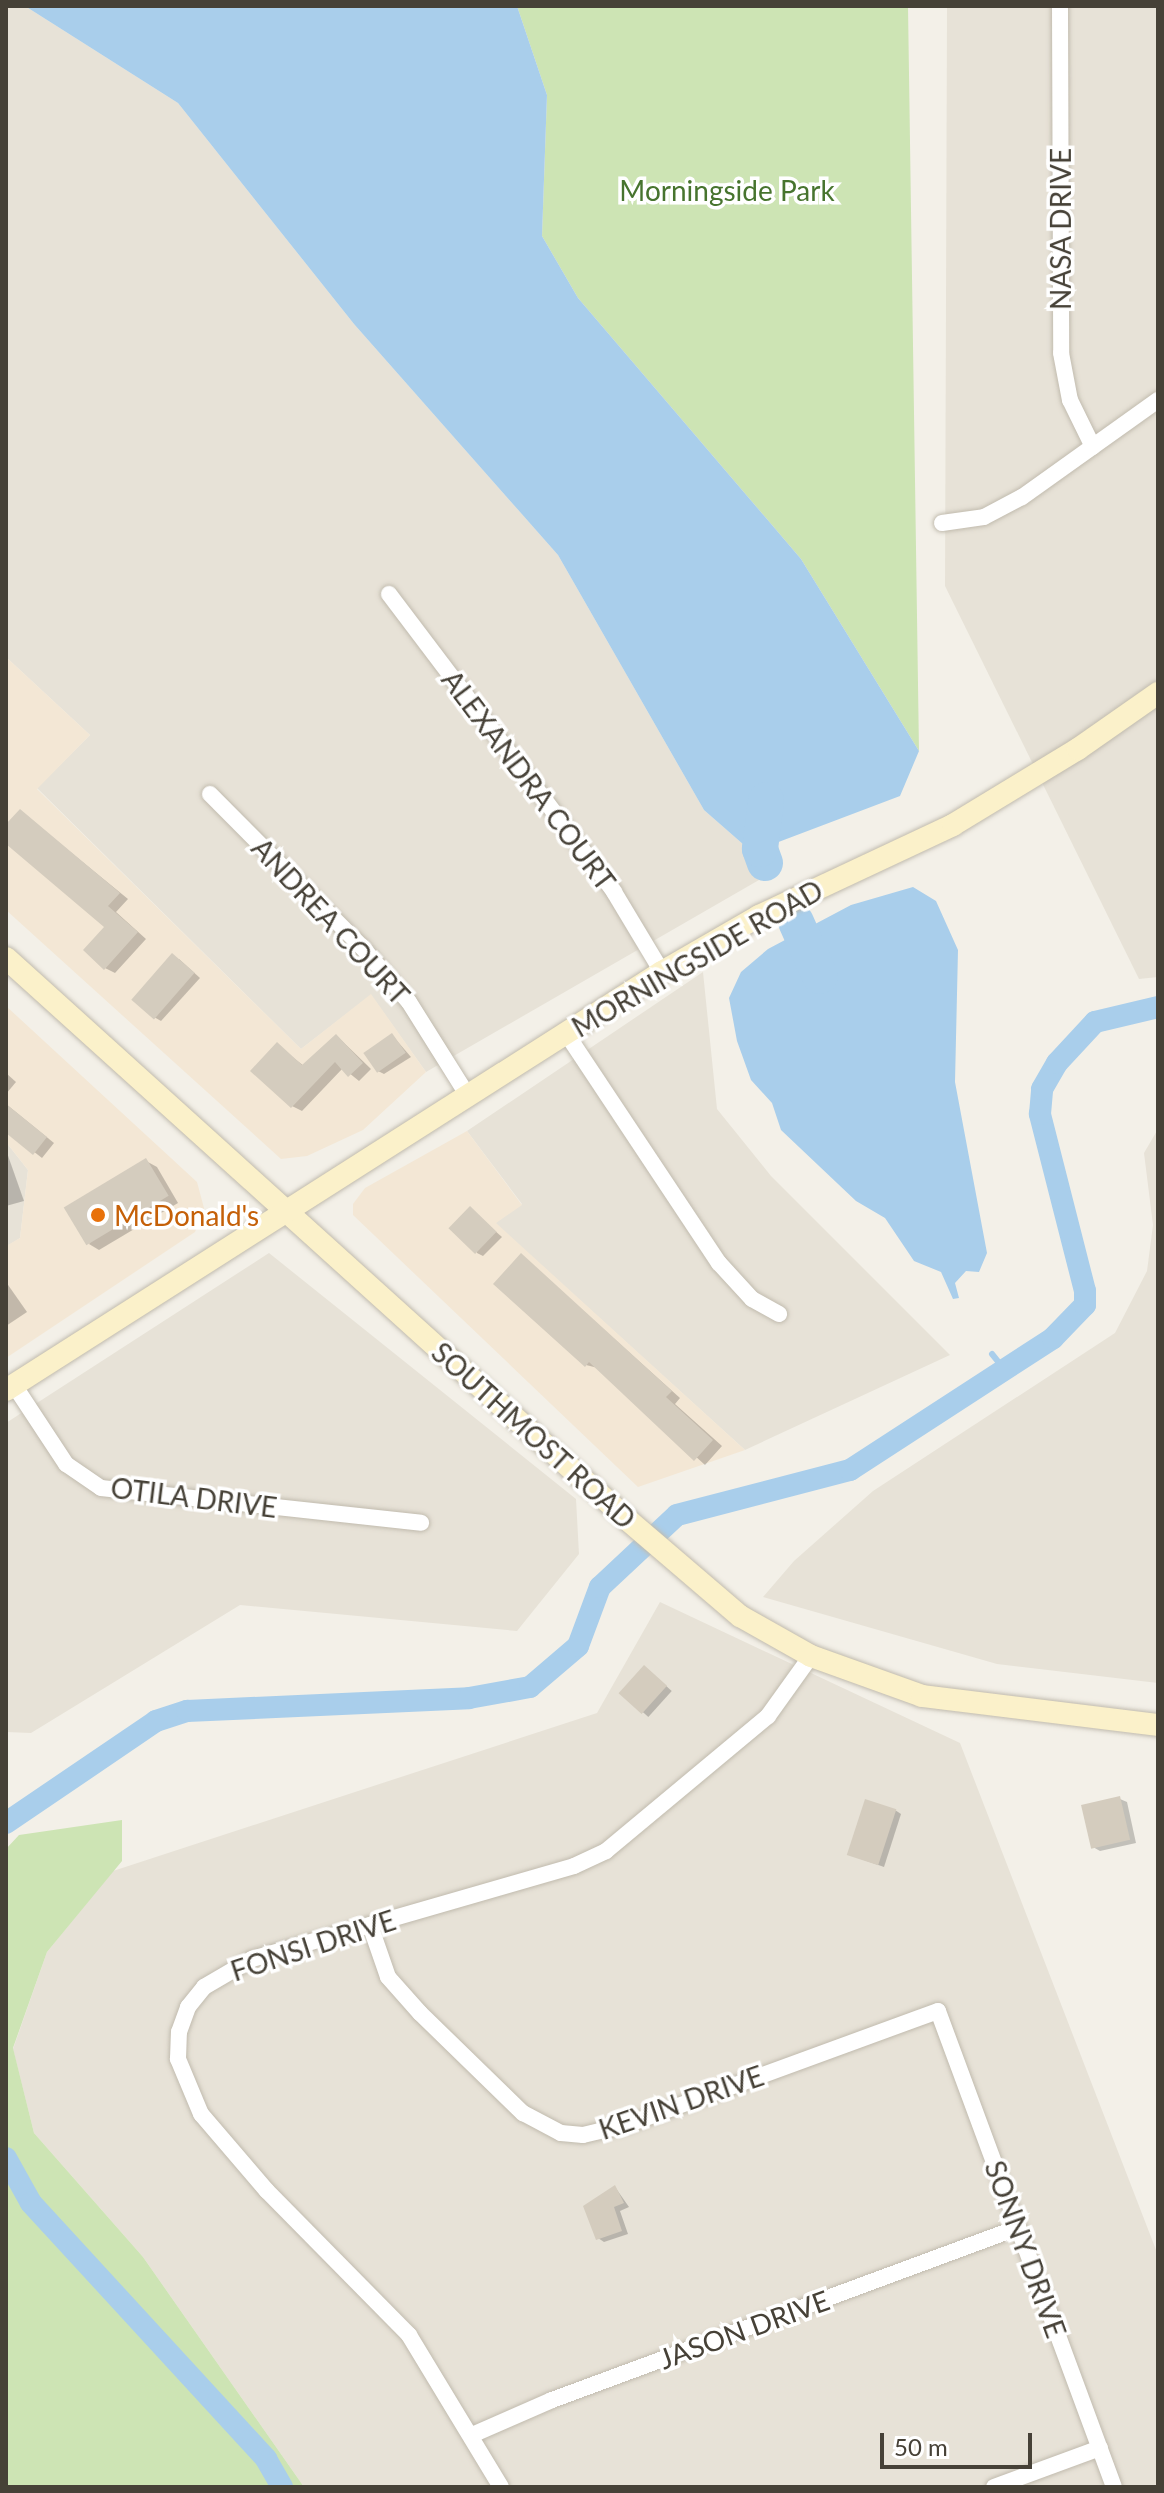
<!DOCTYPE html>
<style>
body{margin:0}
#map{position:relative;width:1164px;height:2493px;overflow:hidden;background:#f3f0e8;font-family:Lato,sans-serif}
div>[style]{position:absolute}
.residential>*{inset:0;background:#e7e2d7}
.commercial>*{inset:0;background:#f3e7d5}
.green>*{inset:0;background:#cde4b4}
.water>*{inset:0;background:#a9ceeb}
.shadow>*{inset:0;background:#0003;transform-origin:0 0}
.stream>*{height:6px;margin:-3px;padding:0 3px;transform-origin:3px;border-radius:3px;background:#a9ceeb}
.canal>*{height:22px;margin:-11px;padding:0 11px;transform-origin:11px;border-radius:11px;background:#a9ceeb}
.river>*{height:36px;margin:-18px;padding:0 18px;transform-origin:18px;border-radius:18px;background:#a9ceeb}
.building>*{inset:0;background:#d4ccbe;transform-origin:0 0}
.roads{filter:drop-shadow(0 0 2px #c1bbae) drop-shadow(0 0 2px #c1bbae)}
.street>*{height:16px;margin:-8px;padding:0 8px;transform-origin:8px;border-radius:8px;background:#fff}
.secondary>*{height:22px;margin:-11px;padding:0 11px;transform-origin:11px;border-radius:11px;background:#fbf1ca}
.dots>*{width:22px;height:22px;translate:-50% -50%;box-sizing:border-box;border:4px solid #fff;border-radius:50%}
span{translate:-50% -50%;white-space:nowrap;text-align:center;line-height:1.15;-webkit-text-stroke:7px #fff;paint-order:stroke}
.park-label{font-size:28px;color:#47742e}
.street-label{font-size:28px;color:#464137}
.food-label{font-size:28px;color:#c56008}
.left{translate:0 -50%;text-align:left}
.frame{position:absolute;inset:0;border:8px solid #464137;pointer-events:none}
.scale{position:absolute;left:880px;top:2433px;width:152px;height:36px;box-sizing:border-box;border:4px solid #464137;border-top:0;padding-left:10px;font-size:24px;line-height:28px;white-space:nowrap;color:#464137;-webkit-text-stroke:6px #fff;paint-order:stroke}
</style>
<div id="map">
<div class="residential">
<div style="clip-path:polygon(6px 6px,25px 6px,178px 103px,354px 324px,558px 555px,704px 810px,752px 852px,759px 880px,426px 1072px,371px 995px,301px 1049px,37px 788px,90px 735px,6px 657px)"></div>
<div style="clip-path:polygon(947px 6px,1158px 6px,1158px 977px,1139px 979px,945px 586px)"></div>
<div style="clip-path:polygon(703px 972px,717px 1109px,771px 1176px,950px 1355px,745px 1450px,495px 1223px,522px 1204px,467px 1131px)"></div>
<div style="clip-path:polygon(1158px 1129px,1158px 1683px,997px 1664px,763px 1597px,794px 1561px,873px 1491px,1115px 1333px,1147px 1271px,1153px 1225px,1144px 1153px)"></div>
<div style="clip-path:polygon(6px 1142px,28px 1170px,20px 1238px,6px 1247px)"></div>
<div style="clip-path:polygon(269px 1253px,576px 1499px,579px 1554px,517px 1631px,240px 1605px,31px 1733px,6px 1732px,6px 1423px)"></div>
<div style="clip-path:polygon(660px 1602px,960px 1743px,1158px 2255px,1158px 2487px,304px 2487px,143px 2257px,34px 2133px,13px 2049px,47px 1952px,113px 1871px,597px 1713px)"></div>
</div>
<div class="commercial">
<div style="clip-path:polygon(6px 657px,90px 735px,37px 789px,301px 1049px,371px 994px,426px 1072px,363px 1130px,307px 1156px,281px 1159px,6px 910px)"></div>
<div style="clip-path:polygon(6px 1006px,197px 1182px,204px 1208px,195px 1232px,6px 1358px,6px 1246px,20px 1238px,28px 1170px,6px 1142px)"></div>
<div style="clip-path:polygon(467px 1131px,522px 1205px,496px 1223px,745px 1450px,638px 1487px,353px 1215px,353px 1204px,365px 1188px)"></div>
</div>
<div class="green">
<div style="clip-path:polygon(517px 6px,908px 6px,919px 751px,801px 559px,578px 298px,542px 236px,547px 95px)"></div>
<div style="clip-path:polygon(122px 1820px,122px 1861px,47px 1952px,13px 2048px,34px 2133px,143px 2257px,304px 2487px,6px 2487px,6px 1849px,19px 1835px)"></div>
</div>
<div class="water">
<div style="clip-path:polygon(25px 6px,517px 6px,547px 95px,542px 236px,578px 298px,801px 559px,919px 751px,900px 796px,752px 852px,704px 810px,558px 555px,354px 324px,178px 103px)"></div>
<div style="clip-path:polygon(913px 887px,936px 901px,958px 950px,955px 1082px,987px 1253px,979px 1272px,966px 1271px,955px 1283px,959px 1298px,953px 1299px,941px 1272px,914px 1261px,885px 1218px,856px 1201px,781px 1130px,772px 1103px,751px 1080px,737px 1041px,729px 998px,741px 972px,768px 949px,851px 905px)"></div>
</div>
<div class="shadow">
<div style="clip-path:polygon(20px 811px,128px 899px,116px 912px,146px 939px,115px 973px,105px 968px,107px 927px,6px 841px,6px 827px)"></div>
<div style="clip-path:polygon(179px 959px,200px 978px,161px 1021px,154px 1017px)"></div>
<div style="clip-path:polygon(392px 1035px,411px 1057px,384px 1074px,378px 1071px)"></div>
<div style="clip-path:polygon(337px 1036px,371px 1069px,359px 1081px,343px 1068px,302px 1111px,292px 1106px,277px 1045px,304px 1066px)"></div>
<div style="clip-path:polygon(6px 1073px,16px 1082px,6px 1094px)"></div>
<div style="clip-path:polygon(6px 1104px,54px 1143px,42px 1158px,6px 1130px)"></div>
<div style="clip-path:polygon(6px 1150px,24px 1201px,6px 1206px)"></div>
<div style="clip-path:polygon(146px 1161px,157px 1167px,178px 1203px,99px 1250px,89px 1244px)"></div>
<div style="clip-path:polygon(470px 1209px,502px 1237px,483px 1256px,477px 1253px)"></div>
<div style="clip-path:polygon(521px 1255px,680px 1398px,675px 1404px,722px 1446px,705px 1465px,598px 1368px,586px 1365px)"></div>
<div style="clip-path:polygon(6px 1282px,27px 1312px,6px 1326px)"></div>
<div style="left:645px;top:1667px;width:36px;height:35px;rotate:42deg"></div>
<div style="clip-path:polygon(1120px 1799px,1127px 1802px,1136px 1843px,1100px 1851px,1093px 1847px)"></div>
<div style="clip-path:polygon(895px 1810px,901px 1814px,884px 1867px,850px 1855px)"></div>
<div style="clip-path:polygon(615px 2187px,629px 2207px,620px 2211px,628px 2234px,604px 2242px,598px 2238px)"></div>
</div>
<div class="stream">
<div style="left:992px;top:1354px;width:19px;rotate:51deg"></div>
</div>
<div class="canal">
<div style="left:6px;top:1823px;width:181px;rotate:-34.2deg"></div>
<div style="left:156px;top:1721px;width:33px;rotate:-18deg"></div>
<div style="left:187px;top:1711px;width:282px;rotate:-2.6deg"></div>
<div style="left:469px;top:1698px;width:62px;rotate:-10.2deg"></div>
<div style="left:530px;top:1687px;width:63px;rotate:-40.5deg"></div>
<div style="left:578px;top:1646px;width:63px;rotate:-69.6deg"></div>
<div style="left:600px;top:1587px;width:105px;rotate:-43.1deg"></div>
<div style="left:677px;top:1515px;width:179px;rotate:-14.6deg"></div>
<div style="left:850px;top:1470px;width:242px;rotate:-33deg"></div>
<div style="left:1053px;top:1338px;width:46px;rotate:-45.9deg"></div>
<div style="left:1085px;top:1305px;width:14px;rotate:-90deg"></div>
<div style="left:1085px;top:1291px;width:183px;rotate:-104.3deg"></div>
<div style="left:1040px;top:1114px;width:25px;rotate:-85deg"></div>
<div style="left:1042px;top:1089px;width:30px;rotate:-60deg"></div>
<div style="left:1057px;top:1063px;width:56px;rotate:-47.2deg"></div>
<div style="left:1095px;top:1022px;width:65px;rotate:-13.4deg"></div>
<div style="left:6px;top:2158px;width:51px;rotate:60.9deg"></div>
<div style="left:31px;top:2203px;width:348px;rotate:47.4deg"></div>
<div style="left:266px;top:2459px;width:32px;rotate:60deg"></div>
</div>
<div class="river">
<div style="left:765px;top:863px;width:15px;rotate:-110deg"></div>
<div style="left:760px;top:849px;width:49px;rotate:-83deg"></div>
<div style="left:796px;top:922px;width:59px;rotate:66deg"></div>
</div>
<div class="building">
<div style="clip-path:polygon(20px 809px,120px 893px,108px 906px,138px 932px,104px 970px,83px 950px,104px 927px,6px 844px,6px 824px)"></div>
<div style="left:172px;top:953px;width:30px;height:62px;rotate:41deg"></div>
<div style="left:392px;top:1033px;width:24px;height:35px;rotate:55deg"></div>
<div style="clip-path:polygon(336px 1034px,363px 1063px,348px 1077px,335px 1062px,291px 1108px,250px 1071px,277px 1042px,302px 1065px)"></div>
<div style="clip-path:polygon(6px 1104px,47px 1137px,33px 1155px,6px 1133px)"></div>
<div style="left:146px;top:1158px;width:44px;height:96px;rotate:59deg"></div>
<div style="left:470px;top:1206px;width:37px;height:31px;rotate:44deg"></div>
<div style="clip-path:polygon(521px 1253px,672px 1391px,666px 1397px,713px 1440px,694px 1461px,589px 1362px,585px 1367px,493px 1284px)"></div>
<div style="left:644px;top:1665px;width:31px;height:38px;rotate:42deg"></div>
<div style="left:1120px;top:1796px;width:45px;height:40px;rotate:77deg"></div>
<div style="left:865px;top:1799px;width:33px;height:59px;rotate:18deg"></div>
<div style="clip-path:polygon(615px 2185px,624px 2203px,614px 2207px,622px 2231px,596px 2240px,583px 2206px)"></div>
</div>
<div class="roads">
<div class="street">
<div style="left:1060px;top:6px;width:347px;rotate:89.8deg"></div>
<div style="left:1061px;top:353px;width:48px;rotate:79.2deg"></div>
<div style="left:1070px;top:400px;width:52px;rotate:63.9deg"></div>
<div style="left:942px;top:523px;width:42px;rotate:-8.1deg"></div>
<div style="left:984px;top:517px;width:43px;rotate:-27.8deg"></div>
<div style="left:1022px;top:497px;width:167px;rotate:-35.5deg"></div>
<div style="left:389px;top:594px;width:373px;rotate:52.9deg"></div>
<div style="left:614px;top:892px;width:93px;rotate:59deg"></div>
<div style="left:210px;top:794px;width:216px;rotate:45.2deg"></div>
<div style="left:362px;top:947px;width:72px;rotate:49.5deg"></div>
<div style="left:409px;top:1002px;width:111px;rotate:57.9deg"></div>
<div style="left:566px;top:1033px;width:276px;rotate:56.4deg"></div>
<div style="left:719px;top:1263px;width:49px;rotate:47.5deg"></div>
<div style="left:752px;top:1299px;width:31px;rotate:29deg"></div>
<div style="left:14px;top:1385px;width:95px;rotate:56.6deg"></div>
<div style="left:66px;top:1464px;width:42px;rotate:34.4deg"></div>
<div style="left:101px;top:1488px;width:322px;rotate:6.2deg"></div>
<div style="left:370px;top:1925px;width:55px;rotate:70.9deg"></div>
<div style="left:388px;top:1977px;width:48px;rotate:48.4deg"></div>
<div style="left:420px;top:2013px;width:144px;rotate:44.2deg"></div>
<div style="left:523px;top:2113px;width:43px;rotate:27.8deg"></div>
<div style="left:561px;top:2133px;width:22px;rotate:5deg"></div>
<div style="left:583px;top:2135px;width:47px;rotate:-13.4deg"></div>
<div style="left:629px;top:2124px;width:329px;rotate:-20.1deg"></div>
<div style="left:938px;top:2011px;width:507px;rotate:69.71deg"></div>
<div style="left:472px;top:2435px;width:87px;rotate:-23.6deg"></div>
<div style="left:552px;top:2400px;width:497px;rotate:-20.3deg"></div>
<div style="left:501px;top:2487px;width:178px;rotate:-121.2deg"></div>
<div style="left:409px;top:2335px;width:202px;rotate:-134.6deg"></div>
<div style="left:267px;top:2191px;width:101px;rotate:-130.6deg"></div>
<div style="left:201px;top:2114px;width:60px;rotate:-112.7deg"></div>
<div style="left:178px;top:2059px;width:27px;rotate:-88deg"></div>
<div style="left:179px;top:2032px;width:27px;rotate:-70deg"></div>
<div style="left:188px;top:2007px;width:26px;rotate:-51deg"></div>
<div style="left:204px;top:1987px;width:56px;rotate:-30.3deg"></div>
<div style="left:252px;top:1959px;width:335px;rotate:-16.1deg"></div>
<div style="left:574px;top:1866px;width:35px;rotate:-25deg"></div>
<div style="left:606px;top:1851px;width:211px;rotate:-39.8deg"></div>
<div style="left:768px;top:1716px;width:74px;rotate:-54.4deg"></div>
<div style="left:994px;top:2487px;width:113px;rotate:-20.2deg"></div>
</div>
<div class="secondary">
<div style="left:6px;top:958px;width:840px;rotate:42.1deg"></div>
<div style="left:629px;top:1521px;width:146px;rotate:40.6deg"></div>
<div style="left:740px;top:1616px;width:81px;rotate:29.4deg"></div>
<div style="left:811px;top:1656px;width:118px;rotate:19.8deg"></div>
<div style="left:922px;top:1696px;width:238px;rotate:7deg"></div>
<div style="left:6px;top:1390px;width:778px;rotate:-32.51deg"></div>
<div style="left:662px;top:972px;width:112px;rotate:-30deg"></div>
<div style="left:759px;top:916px;width:214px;rotate:-25.1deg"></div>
<div style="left:953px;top:825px;width:146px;rotate:-31.3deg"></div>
<div style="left:1078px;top:749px;width:98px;rotate:-35deg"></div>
</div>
</div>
<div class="dots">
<div style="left:98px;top:1215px;background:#e8710a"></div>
</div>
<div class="park-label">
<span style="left:727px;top:190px">Morningside Park</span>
</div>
<div class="street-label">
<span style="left:1060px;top:229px;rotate:-90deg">NASA DRIVE</span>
<span style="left:529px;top:780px;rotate:53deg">ALEXANDRA COURT</span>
<span style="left:331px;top:921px;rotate:47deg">ANDREA COURT</span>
<span style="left:697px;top:958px;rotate:-30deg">MORNINGSIDE ROAD</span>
<span style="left:534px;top:1435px;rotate:42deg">SOUTHMOST ROAD</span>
<span style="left:194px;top:1497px;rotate:7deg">OTILA DRIVE</span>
<span style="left:313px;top:1945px;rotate:-18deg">FONSI DRIVE</span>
<span style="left:681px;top:2102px;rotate:-19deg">KEVIN DRIVE</span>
<span style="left:1026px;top:2249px;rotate:70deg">SONNY DRIVE</span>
<span style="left:744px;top:2329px;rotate:-20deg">JASON DRIVE</span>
</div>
<div class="food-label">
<span class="left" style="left:114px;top:1215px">McDonald's</span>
</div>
<div class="frame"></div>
<div class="scale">50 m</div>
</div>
